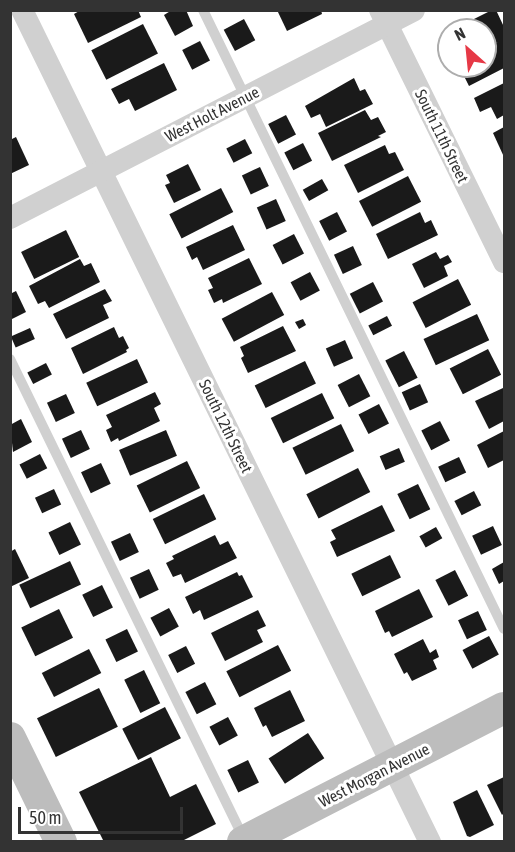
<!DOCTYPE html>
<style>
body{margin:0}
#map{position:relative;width:515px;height:852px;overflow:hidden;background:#fff;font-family:"Asap Condensed",sans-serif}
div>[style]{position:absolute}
.building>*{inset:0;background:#1a1a1a;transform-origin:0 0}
.lane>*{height:10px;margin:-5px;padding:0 5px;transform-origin:5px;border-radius:5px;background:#d0d0d0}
.street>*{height:22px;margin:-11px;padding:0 11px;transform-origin:11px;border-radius:11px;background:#d0d0d0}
.secondary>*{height:32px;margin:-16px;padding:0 16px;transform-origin:16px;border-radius:16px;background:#bdbdbd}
span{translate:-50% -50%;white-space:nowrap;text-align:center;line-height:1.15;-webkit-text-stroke:6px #fff;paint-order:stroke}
.street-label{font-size:16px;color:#333}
.frame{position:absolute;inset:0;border:12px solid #333;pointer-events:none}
.north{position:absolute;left:437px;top:18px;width:60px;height:60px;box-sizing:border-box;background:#fff;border:2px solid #adadad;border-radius:50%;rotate:333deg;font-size:16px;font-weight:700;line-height:24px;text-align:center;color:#333}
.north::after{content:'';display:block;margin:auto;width:21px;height:27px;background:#e63946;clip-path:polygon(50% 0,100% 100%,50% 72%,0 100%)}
.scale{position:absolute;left:18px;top:807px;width:165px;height:27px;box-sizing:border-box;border:3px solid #333;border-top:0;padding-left:8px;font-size:18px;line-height:21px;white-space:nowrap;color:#333;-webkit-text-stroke:4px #fff;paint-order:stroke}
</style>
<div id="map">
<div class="building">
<div style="clip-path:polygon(81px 10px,138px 10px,141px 17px,88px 43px,74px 14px)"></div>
<div style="clip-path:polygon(172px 10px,186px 10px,193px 26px,175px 36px,164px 15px)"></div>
<div style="clip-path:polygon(277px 10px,321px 10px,322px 14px,287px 31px)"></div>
<div style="clip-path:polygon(492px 10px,496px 10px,504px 27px,504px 68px,469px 86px,462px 72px,468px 69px,467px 66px,485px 66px,485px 49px,498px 42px,485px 48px,485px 30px,452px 30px)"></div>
<div style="left:244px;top:19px;width:24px;height:23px;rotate:62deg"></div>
<div style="left:143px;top:24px;width:33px;height:58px;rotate:63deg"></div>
<div style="left:200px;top:41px;width:22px;height:20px;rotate:63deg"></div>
<div style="clip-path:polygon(164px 63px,177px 90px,135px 111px,129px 99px,119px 104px,111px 89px)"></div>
<div style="clip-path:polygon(354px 78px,360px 91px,365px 89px,373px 104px,326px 127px,320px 114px,311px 118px,305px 106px)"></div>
<div style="clip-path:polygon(504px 83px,504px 115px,497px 119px,491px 107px,480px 112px,474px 98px)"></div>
<div style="clip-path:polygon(365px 110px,371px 120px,378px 117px,386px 132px,378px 136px,381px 137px,332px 161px,318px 133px)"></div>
<div style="left:286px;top:115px;width:22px;height:20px;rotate:63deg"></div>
<div style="clip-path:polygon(504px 127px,504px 157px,493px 133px)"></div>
<div style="clip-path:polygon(16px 137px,29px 165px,10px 174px,10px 140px)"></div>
<div style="left:245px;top:139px;width:16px;height:21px;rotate:63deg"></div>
<div style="left:303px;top:143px;width:20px;height:21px;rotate:63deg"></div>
<div style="clip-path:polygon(385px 145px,389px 154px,395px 152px,404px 170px,358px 193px,344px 165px)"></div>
<div style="clip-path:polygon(188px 164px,201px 190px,174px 203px,165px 185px,170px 183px,166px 175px)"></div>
<div style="left:260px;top:167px;width:21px;height:20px;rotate:65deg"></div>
<div style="left:408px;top:176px;width:29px;height:55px;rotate:63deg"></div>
<div style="left:322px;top:179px;width:13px;height:22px;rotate:61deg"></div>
<div style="left:221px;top:188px;width:27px;height:58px;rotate:63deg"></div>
<div style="left:276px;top:199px;width:24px;height:21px;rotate:66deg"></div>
<div style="left:337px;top:212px;width:22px;height:20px;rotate:63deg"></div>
<div style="clip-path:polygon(420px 212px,425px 223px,431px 220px,438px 235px,388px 259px,376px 234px)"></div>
<div style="clip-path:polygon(233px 225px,245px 250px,203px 270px,197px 257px,192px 260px,186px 247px)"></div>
<div style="left:66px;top:230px;width:30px;height:50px;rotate:64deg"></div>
<div style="left:294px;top:234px;width:22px;height:24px;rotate:63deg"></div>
<div style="left:353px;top:246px;width:21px;height:21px;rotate:65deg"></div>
<div style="clip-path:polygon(436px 252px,440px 259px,448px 255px,452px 262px,444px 266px,448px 276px,424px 288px,412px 264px)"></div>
<div style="clip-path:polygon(249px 258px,262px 284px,223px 303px,222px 299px,214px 303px,208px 290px,213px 288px,208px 278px)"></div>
<div style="clip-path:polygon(80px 259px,84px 266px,91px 263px,100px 282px,49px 308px,45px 301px,38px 304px,29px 286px)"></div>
<div style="left:310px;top:272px;width:21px;height:22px;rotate:62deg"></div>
<div style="left:458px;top:279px;width:29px;height:51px;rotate:63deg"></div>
<div style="left:373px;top:282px;width:22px;height:26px;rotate:63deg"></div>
<div style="clip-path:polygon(105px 289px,112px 301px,103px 305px,109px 318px,66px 339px,53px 314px)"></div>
<div style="clip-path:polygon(16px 291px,26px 312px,10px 320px,10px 294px)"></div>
<div style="left:272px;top:292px;width:26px;height:57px;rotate:62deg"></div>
<div style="left:477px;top:314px;width:29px;height:59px;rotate:65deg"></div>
<div style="left:387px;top:316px;width:11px;height:21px;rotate:63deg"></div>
<div style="clip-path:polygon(303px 319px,306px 325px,299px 329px,295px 322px)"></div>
<div style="clip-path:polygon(283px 326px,296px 351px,248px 373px,241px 358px,244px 356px,240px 347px)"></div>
<div style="clip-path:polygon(114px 327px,119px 338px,123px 336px,129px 348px,126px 350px,127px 352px,83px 374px,71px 348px)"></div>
<div style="left:30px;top:328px;width:12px;height:21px;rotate:66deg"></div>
<div style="left:345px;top:340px;width:20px;height:21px;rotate:66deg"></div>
<div style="left:488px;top:349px;width:29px;height:43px;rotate:63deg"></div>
<div style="left:404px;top:351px;width:30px;height:21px;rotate:63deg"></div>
<div style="left:137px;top:359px;width:26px;height:56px;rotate:65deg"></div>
<div style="left:305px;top:361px;width:25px;height:56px;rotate:64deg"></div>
<div style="left:46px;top:363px;width:13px;height:21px;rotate:63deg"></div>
<div style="left:359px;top:374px;width:25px;height:24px;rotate:63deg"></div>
<div style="left:420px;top:384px;width:20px;height:20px;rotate:66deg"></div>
<div style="clip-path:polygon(503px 388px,504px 421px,489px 429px,475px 401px)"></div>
<div style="clip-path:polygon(155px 392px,161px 404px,154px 408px,160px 421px,119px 441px,118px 438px,111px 442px,106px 430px,112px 427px,106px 415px)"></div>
<div style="left:322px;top:393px;width:28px;height:57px;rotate:64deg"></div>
<div style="left:66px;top:394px;width:21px;height:21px;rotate:65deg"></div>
<div style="left:379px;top:404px;width:22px;height:23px;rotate:63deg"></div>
<div style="clip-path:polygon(21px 419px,32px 442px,13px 452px,10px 425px)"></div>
<div style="left:440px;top:421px;width:22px;height:21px;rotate:63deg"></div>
<div style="left:341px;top:424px;width:30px;height:54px;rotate:64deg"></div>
<div style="left:81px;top:430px;width:21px;height:21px;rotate:65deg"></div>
<div style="left:166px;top:430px;width:28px;height:51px;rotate:67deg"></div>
<div style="clip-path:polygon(504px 431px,504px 460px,488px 468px,477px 445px)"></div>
<div style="left:399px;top:448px;width:15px;height:21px;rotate:67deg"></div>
<div style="left:40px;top:454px;width:16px;height:23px;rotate:63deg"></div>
<div style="left:459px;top:457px;width:17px;height:23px;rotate:65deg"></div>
<div style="left:187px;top:461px;width:30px;height:56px;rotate:64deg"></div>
<div style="left:101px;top:463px;width:23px;height:22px;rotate:65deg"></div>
<div style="left:358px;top:468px;width:27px;height:58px;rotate:63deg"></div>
<div style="left:418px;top:484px;width:28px;height:23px;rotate:64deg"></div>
<div style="left:54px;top:489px;width:17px;height:21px;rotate:65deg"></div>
<div style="left:474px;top:491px;width:16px;height:22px;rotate:63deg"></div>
<div style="left:204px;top:494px;width:28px;height:57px;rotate:64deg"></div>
<div style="clip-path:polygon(382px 505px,395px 531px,337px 557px,330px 542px,336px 539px,331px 530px)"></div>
<div style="left:70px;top:522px;width:25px;height:24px;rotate:64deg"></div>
<div style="left:493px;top:526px;width:21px;height:23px;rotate:65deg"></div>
<div style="left:436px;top:527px;width:13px;height:19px;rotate:61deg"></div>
<div style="left:130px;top:533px;width:21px;height:21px;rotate:65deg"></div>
<div style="clip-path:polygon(215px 535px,220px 545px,228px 541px,237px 558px,185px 583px,181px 574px,173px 577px,166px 563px,174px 559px,172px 556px)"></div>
<div style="clip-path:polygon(15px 549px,29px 578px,10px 587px,10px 552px)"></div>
<div style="left:390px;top:555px;width:25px;height:43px;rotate:64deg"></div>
<div style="left:70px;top:561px;width:26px;height:56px;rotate:65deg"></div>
<div style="clip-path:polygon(504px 562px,504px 581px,499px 584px,492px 569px)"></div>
<div style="left:149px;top:569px;width:23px;height:21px;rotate:65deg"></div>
<div style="left:455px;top:570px;width:29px;height:22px;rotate:63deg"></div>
<div style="clip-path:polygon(237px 572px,239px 576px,242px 575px,253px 597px,204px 620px,200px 610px,193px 614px,185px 597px)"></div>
<div style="left:102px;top:585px;width:25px;height:22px;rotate:64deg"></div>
<div style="clip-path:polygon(419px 589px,433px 617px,392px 637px,389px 631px,385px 633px,375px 611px)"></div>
<div style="left:169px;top:608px;width:21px;height:21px;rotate:62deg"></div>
<div style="left:59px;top:609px;width:32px;height:42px;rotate:64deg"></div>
<div style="clip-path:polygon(258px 610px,266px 626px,257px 630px,263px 642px,225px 661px,211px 633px)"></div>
<div style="left:478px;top:611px;width:21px;height:22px;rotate:65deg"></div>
<div style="left:127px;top:629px;width:25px;height:24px;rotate:64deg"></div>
<div style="left:489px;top:636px;width:21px;height:30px;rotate:62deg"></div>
<div style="clip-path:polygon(423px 639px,430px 653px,436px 649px,439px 657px,433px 660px,437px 669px,412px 681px,407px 672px,404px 674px,394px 654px)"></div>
<div style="left:278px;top:645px;width:29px;height:58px;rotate:63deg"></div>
<div style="left:186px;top:646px;width:20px;height:20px;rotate:63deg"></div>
<div style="left:89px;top:649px;width:27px;height:53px;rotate:63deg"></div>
<div style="left:144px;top:670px;width:37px;height:22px;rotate:64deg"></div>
<div style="left:205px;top:682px;width:25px;height:22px;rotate:63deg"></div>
<div style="left:99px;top:688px;width:43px;height:69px;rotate:64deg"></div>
<div style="clip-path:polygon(290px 690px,305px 721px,272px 737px,266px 725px,263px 727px,254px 708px)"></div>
<div style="left:165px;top:707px;width:35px;height:48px;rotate:63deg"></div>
<div style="left:228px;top:717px;width:21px;height:21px;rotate:62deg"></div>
<div style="left:308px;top:733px;width:30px;height:47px;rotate:57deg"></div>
<div style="clip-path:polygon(151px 757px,170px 797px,196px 784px,216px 824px,180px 842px,104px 842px,79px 792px)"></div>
<div style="left:248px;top:760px;width:25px;height:23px;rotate:64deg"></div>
<div style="clip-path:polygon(504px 777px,504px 813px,502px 815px,487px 785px)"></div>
<div style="clip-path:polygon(477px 790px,494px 825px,470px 837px,467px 836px,453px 802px)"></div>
</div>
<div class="lane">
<div style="left:203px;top:10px;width:688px;rotate:64.07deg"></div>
<div style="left:10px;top:359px;width:534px;rotate:64.01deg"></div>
</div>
<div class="street">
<div style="left:22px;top:10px;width:927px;rotate:63.88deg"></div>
<div style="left:380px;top:10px;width:281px;rotate:63.8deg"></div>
<div style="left:10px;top:218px;width:454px;rotate:-27.2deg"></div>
</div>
<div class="secondary">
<div style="left:10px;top:738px;width:116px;rotate:63.9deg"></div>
<div style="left:243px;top:842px;width:293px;rotate:-27.2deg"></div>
</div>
<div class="street-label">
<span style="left:212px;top:114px;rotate:-27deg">West Holt Avenue</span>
<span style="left:442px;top:136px;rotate:64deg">South 11th Street</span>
<span style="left:226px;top:426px;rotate:64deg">South 12th Street</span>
<span style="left:374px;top:775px;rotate:-27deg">West Morgan Avenue</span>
</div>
<div class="frame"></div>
<div class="north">N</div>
<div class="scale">50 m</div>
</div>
